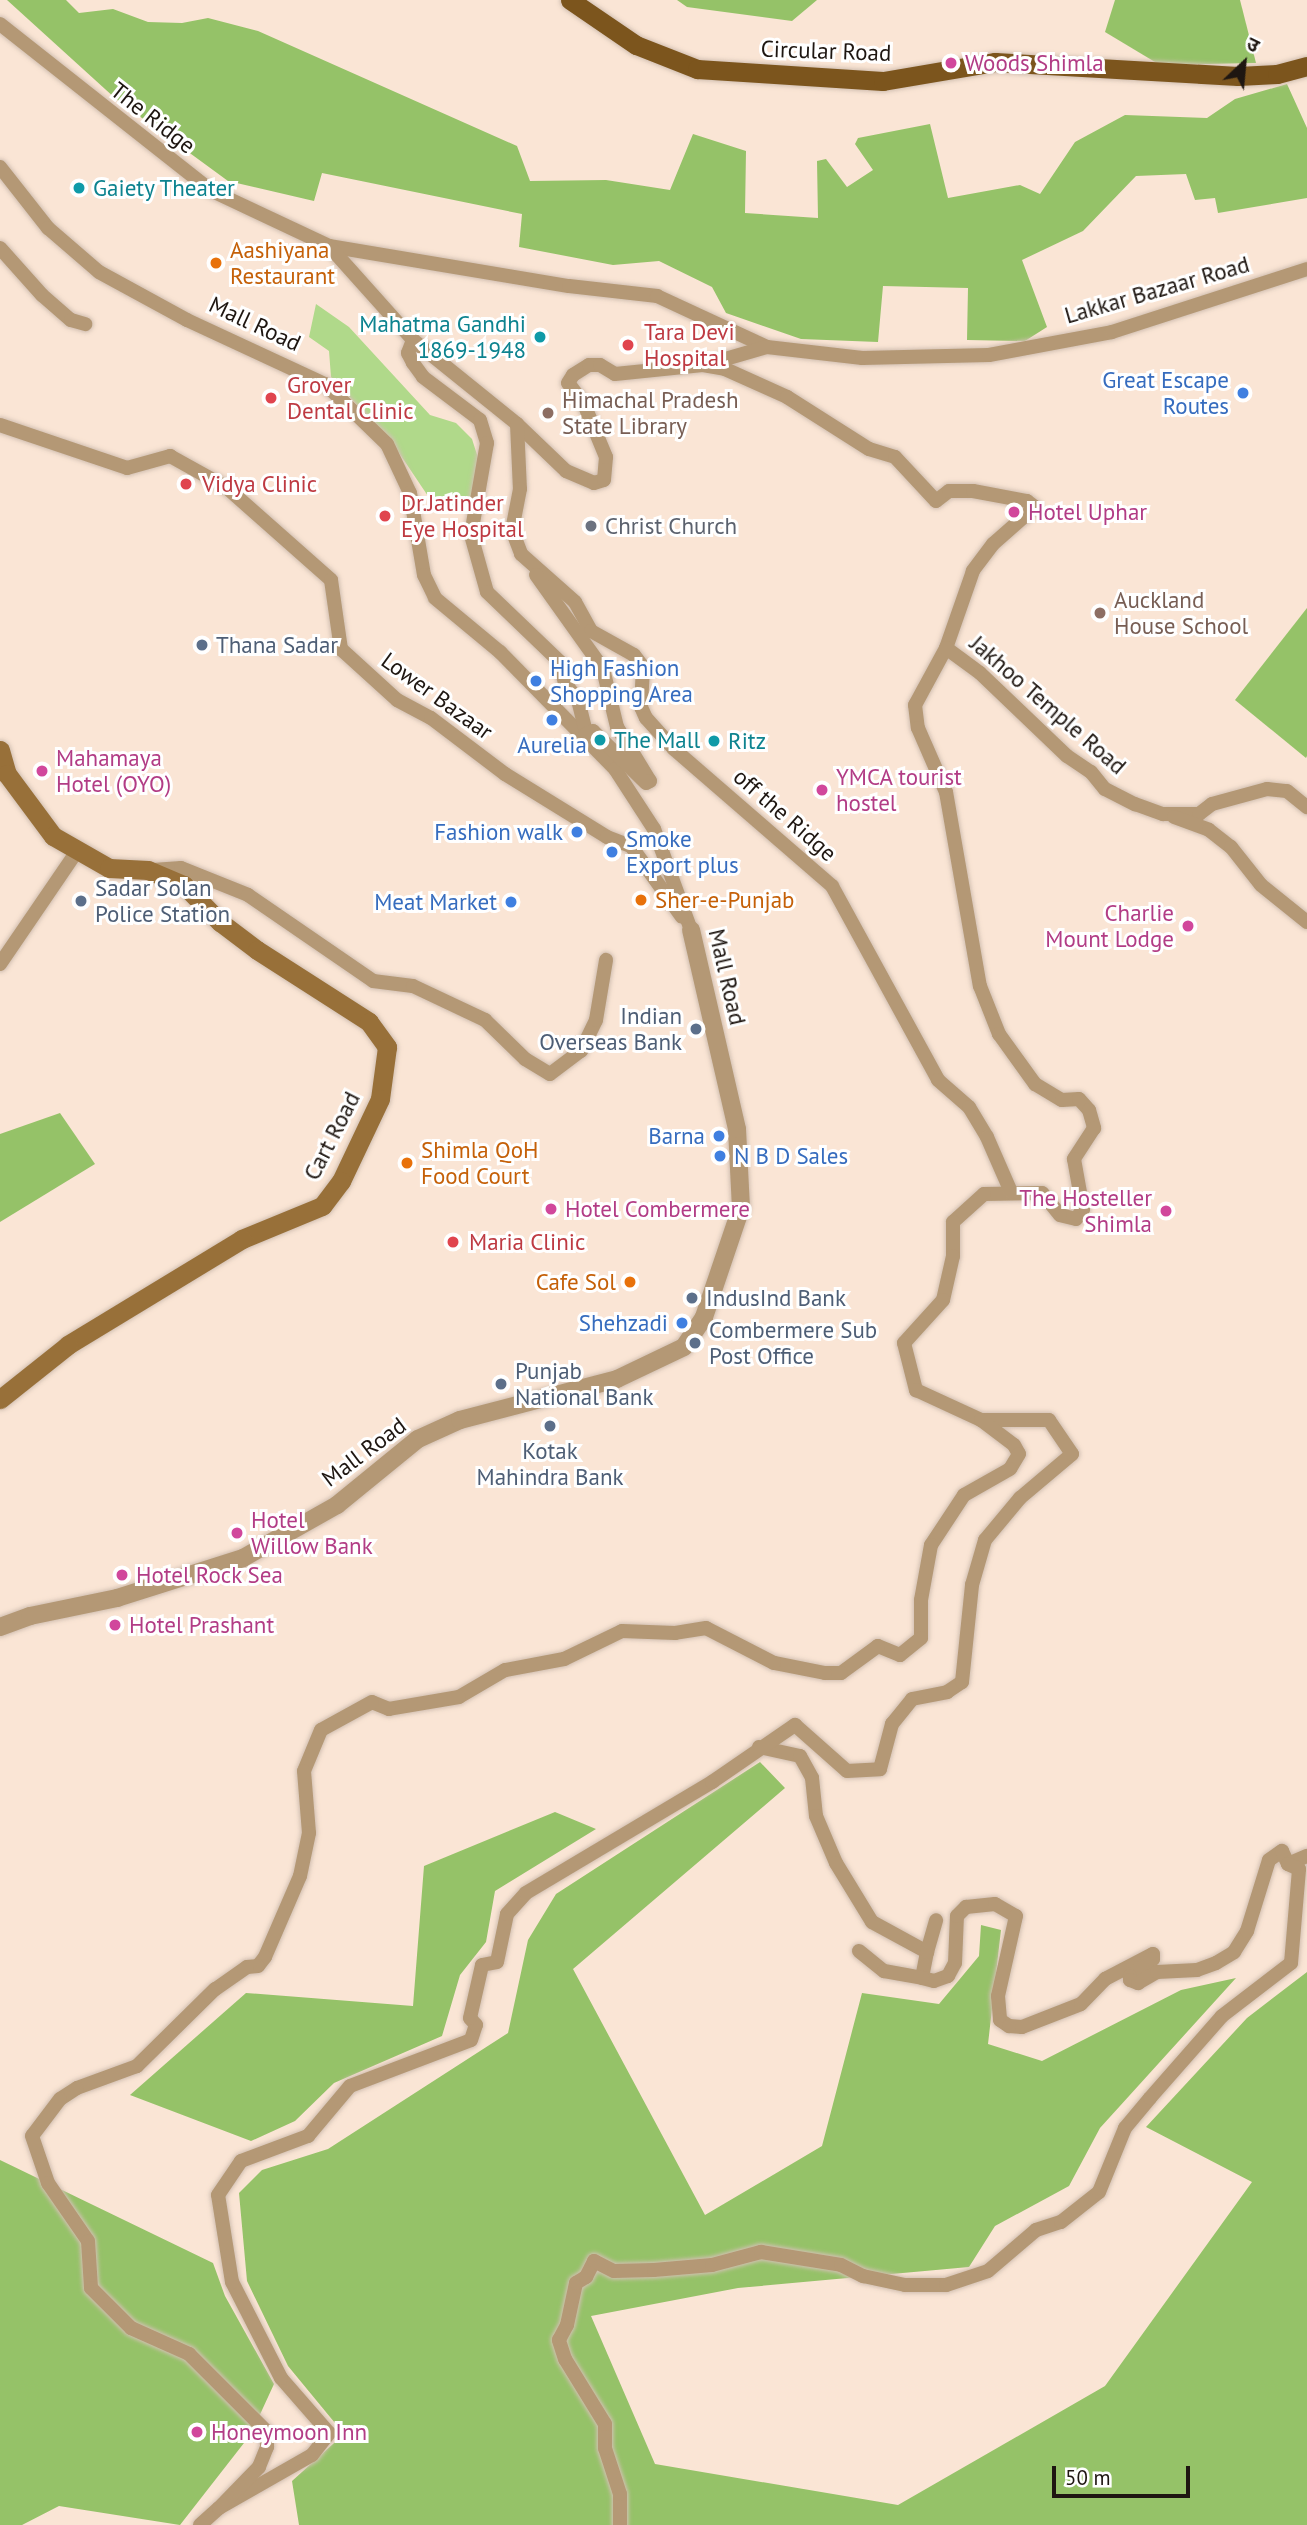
<!DOCTYPE html>
<meta charset="utf-8">
<style>
body{margin:0}
#map{position:relative;width:1307px;height:2525px;overflow:hidden;background:#fae5d5;font-family:"PT Sans","Noto Sans Devanagari",sans-serif}
div>[style]{position:absolute}
.green>*{inset:0;background:#b0d98a}
.forest>*{inset:0;background:#95c268}
.roads{filter:drop-shadow(0 0 2px #d2c0b2) drop-shadow(0 0 2px #d2c0b2)}
.minor>*{height:14px;margin:-7px;padding:0 7px;transform-origin:7px;border-radius:7px;background:#b49875}
.tertiary>*{height:18px;margin:-9px;padding:0 9px;transform-origin:9px;border-radius:9px;background:#b49875}
.secondary>*{height:19px;margin:-9.5px;padding:0 9.5px;transform-origin:9.5px;border-radius:9.5px;background:#987039}
.primary>*{height:19px;margin:-9.5px;padding:0 9.5px;transform-origin:9.5px;border-radius:9.5px;background:#7c551d}
.dots>*{width:19px;height:19px;translate:-50% -50%;box-sizing:border-box;border:4px solid #fff;border-radius:50%}
span{translate:-50% -50%;white-space:nowrap;text-align:center;line-height:1.15;-webkit-text-stroke:6px #fff;paint-order:stroke}
.street-label{font-size:23px;color:#1e1611}
.hotel-label{font-size:23px;color:#b23c85}
.left{translate:0 -50%;text-align:left}
.right{translate:-100% -50%;text-align:right}
.culture-label{font-size:23px;color:#0d838f}
.food-label{font-size:23px;color:#c56008}
.health-label{font-size:23px;color:#be3a42}
.shop-label{font-size:23px;color:#366cbe}
.education-label{font-size:23px;color:#785e54}
.worship-label{font-size:23px;color:#5b616d}
.service-label{font-size:23px;color:#4e5e75}
.north{position:absolute;left:1209px;top:28px;width:70px;height:70px;-webkit-text-stroke:5px #fff;paint-order:stroke;rotate:26deg;font-size:19px;font-weight:700;line-height:28px;text-align:center;color:#1e1611}
.north::after{content:'';display:block;margin:auto;width:24px;height:32px;background:#1e1611;clip-path:polygon(50% 0,100% 100%,50% 72%,0 100%)}
.scale{position:absolute;left:1052px;top:2466px;width:138px;height:32px;box-sizing:border-box;border:4px solid #1e1611;border-top:0;padding-left:9px;font-size:21px;line-height:24px;white-space:nowrap;color:#1e1611;-webkit-text-stroke:5px #fff;paint-order:stroke}
</style>
<div id="map">
<div class="green">
<div style="clip-path:polygon(316px 304px,349px 327px,430px 415px,456px 423px,472px 439px,480px 464px,474px 500px,460px 512px,434px 505px,391px 441px,331px 377px,329px 351px,309px 337px)"></div>
</div>
<div class="forest">
<div style="clip-path:polygon(7px 0,66px 0,79px 13px,113px 9px,148px 22px,182px 23px,208px 18px,258px 31px,517px 146px,530px 181px,606px 180px,670px 190px,693px 134px,746px 151px,745px 213px,818px 218px,817px 161px,826px 159px,847px 187px,873px 170px,855px 144px,858px 138px,930px 124px,948px 198px,1020px 185px,1040px 194px,1075px 142px,1125px 115px,1207px 118px,1235px 99px,1287px 84px,1307px 128px,1307px 198px,1218px 213px,1215px 198px,1195px 200px,1186px 174px,1136px 176px,1083px 231px,1022px 260px,1047px 327px,1025px 341px,967px 340px,968px 288px,883px 286px,878px 342px,801px 339px,726px 313px,712px 287px,659px 261px,613px 265px,519px 247px,522px 214px,322px 173px,314px 201px,228px 181px,116px 99px)"></div>
<div style="clip-path:polygon(677px 0,817px 0,792px 21px,687px 7px)"></div>
<div style="clip-path:polygon(1115px 0,1240px 0,1256px 63px,1160px 65px,1105px 32px)"></div>
<div style="clip-path:polygon(1307px 608px,1307px 756px,1306px 758px,1235px 700px)"></div>
<div style="clip-path:polygon(60px 1113px,95px 1164px,0 1222px,0 1134px)"></div>
<div style="clip-path:polygon(760px 1762px,785px 1788px,573px 1969px,705px 2215px,822px 2146px,862px 1993px,939px 2004px,979px 1956px,981px 1925px,1001px 1930px,988px 2044px,1042px 2061px,1181px 1990px,1236px 1978px,1100px 2128px,1069px 2186px,995px 2226px,969px 2267px,738px 2288px,591px 2316px,655px 2464px,898px 2505px,1105px 2386px,1252px 2182px,1146px 2127px,1247px 2018px,1307px 1972px,1307px 2525px,299px 2525px,292px 2481px,344px 2434px,288px 2366px,247px 2281px,239px 2193px,262px 2170px,328px 2149px,508px 2033px,528px 1940px,556px 1894px)"></div>
<div style="clip-path:polygon(555px 1812px,596px 1829px,495px 1891px,486px 1942px,460px 1975px,442px 2036px,334px 2083px,295px 2121px,251px 2141px,130px 2095px,246px 1993px,413px 2006px,424px 1866px)"></div>
<div style="clip-path:polygon(0 2160px,213px 2263px,225px 2296px,274px 2384px,251px 2434px,180px 2525px,59px 2506px,22px 2525px,0 2525px)"></div>
</div>
<div class="roads">
<div class="minor">
<div style="left:0;top:24px;width:268px;rotate:38.3deg"></div>
<div style="left:210px;top:190px;width:132px;rotate:25.2deg"></div>
<div style="left:329px;top:246px;width:243px;rotate:9.5deg"></div>
<div style="left:569px;top:286px;width:89px;rotate:6.5deg"></div>
<div style="left:657px;top:296px;width:121px;rotate:24.9deg"></div>
<div style="left:767px;top:347px;width:96px;rotate:6.6deg"></div>
<div style="left:862px;top:358px;width:127px;rotate:-1.4deg"></div>
<div style="left:989px;top:355px;width:125px;rotate:-10.6deg"></div>
<div style="left:1112px;top:332px;width:205px;rotate:-17.9deg"></div>
<div style="left:0;top:167px;width:78px;rotate:51.8deg"></div>
<div style="left:48px;top:228px;width:67px;rotate:40.8deg"></div>
<div style="left:99px;top:272px;width:100px;rotate:28.6deg"></div>
<div style="left:187px;top:320px;width:152px;rotate:24.9deg"></div>
<div style="left:325px;top:384px;width:86px;rotate:44.1deg"></div>
<div style="left:387px;top:444px;width:54px;rotate:64.9deg"></div>
<div style="left:410px;top:493px;width:83px;rotate:80.3deg"></div>
<div style="left:424px;top:575px;width:25px;rotate:64deg"></div>
<div style="left:435px;top:598px;width:85px;rotate:39.7deg"></div>
<div style="left:500px;top:652px;width:164px;rotate:45.5deg"></div>
<div style="left:615px;top:769px;width:72px;rotate:57deg"></div>
<div style="left:654px;top:829px;width:108px;rotate:69.9deg"></div>
<div style="left:329px;top:246px;width:126px;rotate:48.2deg"></div>
<div style="left:413px;top:340px;width:134px;rotate:38.9deg"></div>
<div style="left:517px;top:424px;width:68px;rotate:43.8deg"></div>
<div style="left:566px;top:471px;width:30px;rotate:23deg"></div>
<div style="left:594px;top:483px;width:10px;rotate:-17deg"></div>
<div style="left:604px;top:480px;width:23px;rotate:-85deg"></div>
<div style="left:606px;top:457px;width:57px;rotate:-112.5deg"></div>
<div style="left:584px;top:404px;width:26px;rotate:-127deg"></div>
<div style="left:568px;top:383px;width:9px;rotate:-58deg"></div>
<div style="left:573px;top:375px;width:19px;rotate:-32deg"></div>
<div style="left:589px;top:365px;width:11px"></div>
<div style="left:600px;top:365px;width:17px;rotate:31deg"></div>
<div style="left:615px;top:374px;width:88px;rotate:-5.8deg"></div>
<div style="left:703px;top:365px;width:22px;rotate:10deg"></div>
<div style="left:725px;top:369px;width:68px;rotate:24.3deg"></div>
<div style="left:787px;top:397px;width:97px;rotate:32.4deg"></div>
<div style="left:869px;top:449px;width:27px;rotate:17deg"></div>
<div style="left:895px;top:457px;width:60px;rotate:47deg"></div>
<div style="left:936px;top:501px;width:16px;rotate:-38deg"></div>
<div style="left:949px;top:491px;width:24px"></div>
<div style="left:973px;top:491px;width:55px;rotate:10.5deg"></div>
<div style="left:1027px;top:501px;width:10px;rotate:37deg"></div>
<div style="left:1035px;top:507px;width:56px;rotate:138.6deg"></div>
<div style="left:993px;top:544px;width:34px;rotate:127deg"></div>
<div style="left:973px;top:571px;width:82px;rotate:109.3deg"></div>
<div style="left:946px;top:648px;width:65px;rotate:118.5deg"></div>
<div style="left:915px;top:705px;width:23px;rotate:83deg"></div>
<div style="left:918px;top:728px;width:70px;rotate:66.4deg"></div>
<div style="left:946px;top:792px;width:197px;rotate:80.1deg"></div>
<div style="left:980px;top:986px;width:52px;rotate:68.4deg"></div>
<div style="left:999px;top:1034px;width:62px;rotate:54.2deg"></div>
<div style="left:1035px;top:1084px;width:31px;rotate:31deg"></div>
<div style="left:1062px;top:1100px;width:17px;rotate:-3deg"></div>
<div style="left:1079px;top:1099px;width:15px;rotate:48deg"></div>
<div style="left:1089px;top:1110px;width:19px;rotate:74deg"></div>
<div style="left:1094px;top:1128px;width:37px;rotate:123deg"></div>
<div style="left:1074px;top:1159px;width:51px;rotate:79.8deg"></div>
<div style="left:1083px;top:1209px;width:12px;rotate:125deg"></div>
<div style="left:1076px;top:1219px;width:16px;rotate:-166deg"></div>
<div style="left:1060px;top:1215px;width:28px;rotate:-129deg"></div>
<div style="left:1042px;top:1193px;width:58px;rotate:179deg"></div>
<div style="left:984px;top:1194px;width:42px;rotate:137.9deg"></div>
<div style="left:953px;top:1222px;width:34px;rotate:90deg"></div>
<div style="left:953px;top:1256px;width:45px;rotate:102.8deg"></div>
<div style="left:943px;top:1300px;width:58px;rotate:132.2deg"></div>
<div style="left:904px;top:1343px;width:49px;rotate:75.7deg"></div>
<div style="left:916px;top:1390px;width:72px;rotate:24.8deg"></div>
<div style="left:0;top:248px;width:63px;rotate:48.2deg"></div>
<div style="left:42px;top:295px;width:38px;rotate:41deg"></div>
<div style="left:71px;top:320px;width:15px;rotate:16deg"></div>
<div style="left:413px;top:340px;width:14px;rotate:111deg"></div>
<div style="left:408px;top:353px;width:11px;rotate:63deg"></div>
<div style="left:413px;top:363px;width:17px;rotate:54deg"></div>
<div style="left:423px;top:377px;width:71px;rotate:37deg"></div>
<div style="left:480px;top:420px;width:24px;rotate:73deg"></div>
<div style="left:487px;top:443px;width:93px;rotate:99.9deg"></div>
<div style="left:471px;top:535px;width:59px;rotate:74.3deg"></div>
<div style="left:487px;top:592px;width:101px;rotate:43.8deg"></div>
<div style="left:560px;top:662px;width:22px;rotate:77deg"></div>
<div style="left:565px;top:683px;width:21px;rotate:53deg"></div>
<div style="left:578px;top:700px;width:38px;rotate:76deg"></div>
<div style="left:708px;top:364px;width:61px;rotate:-16.1deg"></div>
<div style="left:517px;top:424px;width:65px;rotate:87.4deg"></div>
<div style="left:520px;top:489px;width:42px;rotate:101deg"></div>
<div style="left:512px;top:530px;width:26px;rotate:69deg"></div>
<div style="left:521px;top:554px;width:72px;rotate:41.6deg"></div>
<div style="left:575px;top:602px;width:33px;rotate:61deg"></div>
<div style="left:591px;top:631px;width:49px;rotate:29.2deg"></div>
<div style="left:634px;top:655px;width:15px;rotate:53deg"></div>
<div style="left:643px;top:667px;width:40px;rotate:92.9deg"></div>
<div style="left:641px;top:707px;width:12px;rotate:66deg"></div>
<div style="left:646px;top:718px;width:42px;rotate:47.9deg"></div>
<div style="left:674px;top:749px;width:209px;rotate:40.9deg"></div>
<div style="left:832px;top:886px;width:221px;rotate:61.3deg"></div>
<div style="left:938px;top:1080px;width:41px;rotate:41.1deg"></div>
<div style="left:969px;top:1107px;width:35px;rotate:59deg"></div>
<div style="left:987px;top:1137px;width:60px;rotate:66.4deg"></div>
<div style="left:0;top:425px;width:134px;rotate:18.7deg"></div>
<div style="left:127px;top:468px;width:45px;rotate:-15.6deg"></div>
<div style="left:170px;top:456px;width:64px;rotate:29deg"></div>
<div style="left:226px;top:487px;width:140px;rotate:41.5deg"></div>
<div style="left:331px;top:580px;width:70px;rotate:81.8deg"></div>
<div style="left:341px;top:649px;width:76px;rotate:42.3deg"></div>
<div style="left:397px;top:700px;width:38px;rotate:28deg"></div>
<div style="left:431px;top:718px;width:93px;rotate:37.1deg"></div>
<div style="left:505px;top:774px;width:120px;rotate:31.7deg"></div>
<div style="left:607px;top:837px;width:26px;rotate:21deg"></div>
<div style="left:631px;top:846px;width:87px;rotate:54.3deg"></div>
<div style="left:536px;top:575px;width:115px;rotate:54.5deg"></div>
<div style="left:603px;top:669px;width:60px;rotate:76.4deg"></div>
<div style="left:617px;top:727px;width:63px;rotate:58.6deg"></div>
<div style="left:650px;top:781px;width:4px;rotate:153deg"></div>
<div style="left:646px;top:783px;width:74px;rotate:-135.5deg"></div>
<div style="left:593px;top:731px;width:8px;rotate:157deg"></div>
<div style="left:946px;top:648px;width:42px;rotate:36.3deg"></div>
<div style="left:980px;top:673px;width:120px;rotate:43.7deg"></div>
<div style="left:1067px;top:756px;width:29px;rotate:34deg"></div>
<div style="left:1091px;top:772px;width:22px;rotate:51deg"></div>
<div style="left:1105px;top:789px;width:34px;rotate:27deg"></div>
<div style="left:1135px;top:804px;width:30px;rotate:20deg"></div>
<div style="left:1163px;top:814px;width:36px"></div>
<div style="left:1199px;top:814px;width:16px;rotate:-38deg"></div>
<div style="left:1212px;top:804px;width:57px;rotate:-15.3deg"></div>
<div style="left:1267px;top:789px;width:20px;rotate:6deg"></div>
<div style="left:1287px;top:791px;width:26px;rotate:39deg"></div>
<div style="left:1174px;top:817px;width:37px;rotate:20deg"></div>
<div style="left:1209px;top:830px;width:28px;rotate:38deg"></div>
<div style="left:1231px;top:847px;width:48px;rotate:51.7deg"></div>
<div style="left:1261px;top:885px;width:59px;rotate:38.8deg"></div>
<div style="left:153px;top:870px;width:28px;rotate:-4deg"></div>
<div style="left:181px;top:868px;width:72px;rotate:21.9deg"></div>
<div style="left:248px;top:895px;width:152px;rotate:34.5deg"></div>
<div style="left:373px;top:981px;width:40px;rotate:7.1deg"></div>
<div style="left:413px;top:986px;width:80px;rotate:25.3deg"></div>
<div style="left:485px;top:1020px;width:56px;rotate:44.3deg"></div>
<div style="left:525px;top:1059px;width:29px;rotate:31deg"></div>
<div style="left:550px;top:1074px;width:39px;rotate:-37deg"></div>
<div style="left:581px;top:1051px;width:34px;rotate:-64deg"></div>
<div style="left:596px;top:1020px;width:61px;rotate:-80.5deg"></div>
<div style="left:0;top:964px;width:137px;rotate:-55.7deg"></div>
<div style="left:759px;top:1747px;width:42px;rotate:12.4deg"></div>
<div style="left:800px;top:1756px;width:25px;rotate:61deg"></div>
<div style="left:812px;top:1778px;width:38px;rotate:84deg"></div>
<div style="left:816px;top:1816px;width:51px;rotate:66.9deg"></div>
<div style="left:836px;top:1863px;width:69px;rotate:58.6deg"></div>
<div style="left:872px;top:1922px;width:63px;rotate:28.6deg"></div>
<div style="left:927px;top:1952px;width:26px;rotate:101deg"></div>
<div style="left:922px;top:1978px;width:12px;rotate:14deg"></div>
<div style="left:934px;top:1981px;width:15px;rotate:-20deg"></div>
<div style="left:948px;top:1976px;width:15px;rotate:-62deg"></div>
<div style="left:955px;top:1963px;width:47px;rotate:-87.6deg"></div>
<div style="left:957px;top:1916px;width:13px;rotate:-45deg"></div>
<div style="left:966px;top:1907px;width:29px;rotate:-6deg"></div>
<div style="left:995px;top:1904px;width:24px;rotate:30deg"></div>
<div style="left:1016px;top:1916px;width:82px;rotate:102.7deg"></div>
<div style="left:998px;top:1996px;width:24px;rotate:85deg"></div>
<div style="left:1000px;top:2020px;width:11px;rotate:34deg"></div>
<div style="left:1009px;top:2026px;width:13px;rotate:4deg"></div>
<div style="left:1022px;top:2027px;width:63px;rotate:-21.3deg"></div>
<div style="left:1081px;top:2004px;width:35px;rotate:-46deg"></div>
<div style="left:1105px;top:1979px;width:54px;rotate:-27.5deg"></div>
<div style="left:1153px;top:1954px;width:5px;rotate:90deg"></div>
<div style="left:1153px;top:1959px;width:29px;rotate:144deg"></div>
<div style="left:1130px;top:1976px;width:4px;rotate:90deg"></div>
<div style="left:1130px;top:1980px;width:9px;rotate:21deg"></div>
<div style="left:1138px;top:1983px;width:22px;rotate:-30deg"></div>
<div style="left:1157px;top:1972px;width:40px;rotate:-2.9deg"></div>
<div style="left:1197px;top:1970px;width:20px;rotate:-20deg"></div>
<div style="left:1216px;top:1963px;width:21px;rotate:-31deg"></div>
<div style="left:1234px;top:1952px;width:25px;rotate:-58deg"></div>
<div style="left:1247px;top:1931px;width:74px;rotate:-72.8deg"></div>
<div style="left:1269px;top:1860px;width:16px;rotate:-35deg"></div>
<div style="left:1282px;top:1851px;width:14px;rotate:65deg"></div>
<div style="left:1288px;top:1864px;width:21px;rotate:-23deg"></div>
<div style="left:859px;top:1951px;width:32px;rotate:39deg"></div>
<div style="left:884px;top:1971px;width:39px;rotate:10deg"></div>
<div style="left:927px;top:1952px;width:33px;rotate:-74deg"></div>
<div style="left:200px;top:2525px;width:25px;rotate:-42deg"></div>
<div style="left:219px;top:2508px;width:107px;rotate:-29.7deg"></div>
<div style="left:312px;top:2455px;width:28px;rotate:-52deg"></div>
<div style="left:329px;top:2433px;width:73px;rotate:-131.1deg"></div>
<div style="left:281px;top:2378px;width:108px;rotate:-117deg"></div>
<div style="left:232px;top:2282px;width:88px;rotate:-99.1deg"></div>
<div style="left:218px;top:2195px;width:41px;rotate:-55.9deg"></div>
<div style="left:241px;top:2161px;width:72px;rotate:-20.5deg"></div>
<div style="left:308px;top:2136px;width:65px;rotate:-50deg"></div>
<div style="left:350px;top:2086px;width:129px;rotate:-20.8deg"></div>
<div style="left:471px;top:2040px;width:16px;rotate:-72deg"></div>
<div style="left:476px;top:2025px;width:9px;rotate:-131deg"></div>
<div style="left:470px;top:2018px;width:54px;rotate:-77.2deg"></div>
<div style="left:482px;top:1965px;width:15px;rotate:-11deg"></div>
<div style="left:497px;top:1962px;width:49px;rotate:-78.2deg"></div>
<div style="left:507px;top:1914px;width:28px;rotate:-48deg"></div>
<div style="left:526px;top:1893px;width:217px;rotate:-30.8deg"></div>
<div style="left:712px;top:1782px;width:101px;rotate:-34.5deg"></div>
<div style="left:795px;top:1725px;width:69px;rotate:41.5deg"></div>
<div style="left:847px;top:1771px;width:33px;rotate:-3deg"></div>
<div style="left:880px;top:1769px;width:47px;rotate:-75.1deg"></div>
<div style="left:892px;top:1724px;width:32px;rotate:-51deg"></div>
<div style="left:912px;top:1699px;width:36px;rotate:-11deg"></div>
<div style="left:947px;top:1692px;width:18px;rotate:-34deg"></div>
<div style="left:962px;top:1682px;width:98px;rotate:-84.1deg"></div>
<div style="left:972px;top:1585px;width:47px;rotate:-73.9deg"></div>
<div style="left:985px;top:1540px;width:55px;rotate:-50.2deg"></div>
<div style="left:1020px;top:1498px;width:68px;rotate:-40.2deg"></div>
<div style="left:1072px;top:1454px;width:41px;rotate:-124.1deg"></div>
<div style="left:1049px;top:1420px;width:68px;rotate:180deg"></div>
<div style="left:981px;top:1420px;width:41px;rotate:37.1deg"></div>
<div style="left:1014px;top:1445px;width:10px;rotate:61deg"></div>
<div style="left:1019px;top:1454px;width:17px;rotate:121deg"></div>
<div style="left:1010px;top:1469px;width:53px;rotate:150.5deg"></div>
<div style="left:964px;top:1495px;width:60px;rotate:123.4deg"></div>
<div style="left:931px;top:1545px;width:56px;rotate:100.3deg"></div>
<div style="left:921px;top:1600px;width:38px;rotate:90deg"></div>
<div style="left:921px;top:1638px;width:27px;rotate:141deg"></div>
<div style="left:900px;top:1655px;width:24px;rotate:-158deg"></div>
<div style="left:878px;top:1646px;width:46px;rotate:143.9deg"></div>
<div style="left:841px;top:1673px;width:16px;rotate:180deg"></div>
<div style="left:825px;top:1673px;width:52px;rotate:-168.9deg"></div>
<div style="left:774px;top:1663px;width:76px;rotate:-152.8deg"></div>
<div style="left:706px;top:1628px;width:31px;rotate:171deg"></div>
<div style="left:675px;top:1633px;width:53px;rotate:-177.8deg"></div>
<div style="left:622px;top:1631px;width:64px;rotate:154.2deg"></div>
<div style="left:564px;top:1659px;width:60px;rotate:169.4deg"></div>
<div style="left:505px;top:1670px;width:53px;rotate:149.6deg"></div>
<div style="left:459px;top:1697px;width:71px;rotate:170.3deg"></div>
<div style="left:389px;top:1709px;width:18px;rotate:-158deg"></div>
<div style="left:372px;top:1702px;width:58px;rotate:151.2deg"></div>
<div style="left:321px;top:1730px;width:44px;rotate:112.5deg"></div>
<div style="left:304px;top:1771px;width:62px;rotate:85.4deg"></div>
<div style="left:309px;top:1833px;width:44px;rotate:101.8deg"></div>
<div style="left:300px;top:1876px;width:88px;rotate:113.4deg"></div>
<div style="left:265px;top:1957px;width:11px;rotate:128deg"></div>
<div style="left:258px;top:1966px;width:11px;rotate:175deg"></div>
<div style="left:247px;top:1967px;width:39px;rotate:145deg"></div>
<div style="left:215px;top:1989px;width:110px;rotate:135.4deg"></div>
<div style="left:137px;top:2066px;width:64px;rotate:159.9deg"></div>
<div style="left:77px;top:2088px;width:20px;rotate:147deg"></div>
<div style="left:60px;top:2099px;width:46px;rotate:127.1deg"></div>
<div style="left:32px;top:2136px;width:50px;rotate:71.2deg"></div>
<div style="left:48px;top:2183px;width:70px;rotate:55.4deg"></div>
<div style="left:88px;top:2241px;width:47px;rotate:86.3deg"></div>
<div style="left:91px;top:2288px;width:57px;rotate:45deg"></div>
<div style="left:131px;top:2328px;width:64px;rotate:24.1deg"></div>
<div style="left:189px;top:2354px;width:109px;rotate:45deg"></div>
<div style="left:266px;top:2431px;width:16px;rotate:86deg"></div>
<div style="left:267px;top:2447px;width:22px;rotate:112deg"></div>
<div style="left:259px;top:2467px;width:57px;rotate:134.3deg"></div>
<div style="left:620px;top:2525px;width:31px;rotate:-90deg"></div>
<div style="left:620px;top:2494px;width:48px;rotate:-108.1deg"></div>
<div style="left:605px;top:2448px;width:24px;rotate:-90deg"></div>
<div style="left:605px;top:2424px;width:76px;rotate:-121.6deg"></div>
<div style="left:565px;top:2359px;width:20px;rotate:-108deg"></div>
<div style="left:559px;top:2340px;width:17px;rotate:-62deg"></div>
<div style="left:567px;top:2325px;width:43px;rotate:-77.9deg"></div>
<div style="left:576px;top:2283px;width:12px;rotate:-31deg"></div>
<div style="left:586px;top:2277px;width:18px;rotate:-63deg"></div>
<div style="left:594px;top:2261px;width:22px;rotate:27deg"></div>
<div style="left:614px;top:2271px;width:40px;rotate:-1.4deg"></div>
<div style="left:654px;top:2270px;width:58px;rotate:-4.9deg"></div>
<div style="left:712px;top:2265px;width:51px;rotate:-14.9deg"></div>
<div style="left:761px;top:2252px;width:81px;rotate:9.2deg"></div>
<div style="left:841px;top:2265px;width:25px;rotate:27deg"></div>
<div style="left:863px;top:2276px;width:43px;rotate:12.1deg"></div>
<div style="left:905px;top:2285px;width:41px"></div>
<div style="left:946px;top:2285px;width:44px;rotate:-18.4deg"></div>
<div style="left:988px;top:2271px;width:63px;rotate:-40.5deg"></div>
<div style="left:1036px;top:2230px;width:26px;rotate:-18deg"></div>
<div style="left:1061px;top:2222px;width:48px;rotate:-38.3deg"></div>
<div style="left:1099px;top:2192px;width:69px;rotate:-67.9deg"></div>
<div style="left:1125px;top:2128px;width:39px;rotate:-50deg"></div>
<div style="left:1150px;top:2098px;width:109px;rotate:-48.7deg"></div>
<div style="left:1222px;top:2016px;width:87px;rotate:-37.5deg"></div>
<div style="left:1291px;top:1963px;width:94px;rotate:-85.1deg"></div>
<div style="left:1299px;top:1869px;width:12px;rotate:-156deg"></div>
</div>
<div class="tertiary">
<div style="left:0;top:1627px;width:32px;rotate:-20deg"></div>
<div style="left:30px;top:1616px;width:89px;rotate:-11.7deg"></div>
<div style="left:117px;top:1598px;width:132px;rotate:-17.6deg"></div>
<div style="left:243px;top:1558px;width:108px;rotate:-29.4deg"></div>
<div style="left:337px;top:1505px;width:104px;rotate:-39.2deg"></div>
<div style="left:418px;top:1439px;width:46px;rotate:-24.3deg"></div>
<div style="left:460px;top:1420px;width:162px;rotate:-14.6deg"></div>
<div style="left:617px;top:1379px;width:74px;rotate:-25.5deg"></div>
<div style="left:684px;top:1347px;width:36px;rotate:-56deg"></div>
<div style="left:704px;top:1317px;width:115px;rotate:-71.3deg"></div>
<div style="left:741px;top:1208px;width:79px;rotate:-92.9deg"></div>
<div style="left:737px;top:1129px;width:204px;rotate:-103deg"></div>
</div>
<div class="secondary">
<div style="left:0;top:750px;width:25px;rotate:74deg"></div>
<div style="left:7px;top:774px;width:77px;rotate:53.4deg"></div>
<div style="left:53px;top:836px;width:64px;rotate:29.7deg"></div>
<div style="left:109px;top:868px;width:39px;rotate:3deg"></div>
<div style="left:148px;top:870px;width:39px;rotate:23deg"></div>
<div style="left:184px;top:885px;width:52px;rotate:45.8deg"></div>
<div style="left:220px;top:922px;width:46px;rotate:37.1deg"></div>
<div style="left:257px;top:950px;width:133px;rotate:32.7deg"></div>
<div style="left:369px;top:1022px;width:31px;rotate:54deg"></div>
<div style="left:387px;top:1047px;width:52px;rotate:97.7deg"></div>
<div style="left:380px;top:1099px;width:91px;rotate:115.4deg"></div>
<div style="left:341px;top:1181px;width:31px;rotate:127deg"></div>
<div style="left:322px;top:1206px;width:87px;rotate:157.6deg"></div>
<div style="left:242px;top:1239px;width:204px;rotate:148.7deg"></div>
<div style="left:68px;top:1345px;width:87px;rotate:141.5deg"></div>
</div>
<div class="primary">
<div style="left:570px;top:0;width:80px;rotate:34.3deg"></div>
<div style="left:636px;top:45px;width:66px;rotate:21.5deg"></div>
<div style="left:697px;top:69px;width:186px;rotate:3.7deg"></div>
<div style="left:883px;top:81px;width:114px;rotate:-9.6deg"></div>
<div style="left:995px;top:62px;width:243px;rotate:3.3deg"></div>
<div style="left:1238px;top:76px;width:39px;rotate:-3deg"></div>
<div style="left:1277px;top:74px;width:31px;rotate:-15deg"></div>
</div>
</div>
<div class="dots">
<div style="left:951px;top:63px;background:#d1479c"></div>
<div style="left:79px;top:188px;background:#0f9aa8"></div>
<div style="left:216px;top:263px;background:#e8710a"></div>
<div style="left:540px;top:337px;background:#0f9aa8"></div>
<div style="left:628px;top:345px;background:#e0444e"></div>
<div style="left:1243px;top:393px;background:#3f7fe0"></div>
<div style="left:271px;top:398px;background:#e0444e"></div>
<div style="left:548px;top:413px;background:#8d6e63"></div>
<div style="left:186px;top:484px;background:#e0444e"></div>
<div style="left:1014px;top:512px;background:#d1479c"></div>
<div style="left:385px;top:516px;background:#e0444e"></div>
<div style="left:591px;top:526px;background:#6b7280"></div>
<div style="left:1100px;top:613px;background:#8d6e63"></div>
<div style="left:202px;top:645px;background:#5c6f8a"></div>
<div style="left:536px;top:681px;background:#3f7fe0"></div>
<div style="left:552px;top:720px;background:#3f7fe0"></div>
<div style="left:600px;top:740px;background:#0f9aa8"></div>
<div style="left:714px;top:741px;background:#0f9aa8"></div>
<div style="left:42px;top:771px;background:#d1479c"></div>
<div style="left:822px;top:790px;background:#d1479c"></div>
<div style="left:577px;top:832px;background:#3f7fe0"></div>
<div style="left:612px;top:852px;background:#3f7fe0"></div>
<div style="left:641px;top:900px;background:#e8710a"></div>
<div style="left:81px;top:901px;background:#5c6f8a"></div>
<div style="left:511px;top:902px;background:#3f7fe0"></div>
<div style="left:1188px;top:926px;background:#d1479c"></div>
<div style="left:696px;top:1029px;background:#5c6f8a"></div>
<div style="left:719px;top:1136px;background:#3f7fe0"></div>
<div style="left:720px;top:1156px;background:#3f7fe0"></div>
<div style="left:407px;top:1163px;background:#e8710a"></div>
<div style="left:551px;top:1209px;background:#d1479c"></div>
<div style="left:1166px;top:1211px;background:#d1479c"></div>
<div style="left:453px;top:1242px;background:#e0444e"></div>
<div style="left:630px;top:1282px;background:#e8710a"></div>
<div style="left:692px;top:1298px;background:#5c6f8a"></div>
<div style="left:682px;top:1323px;background:#3f7fe0"></div>
<div style="left:695px;top:1343px;background:#5c6f8a"></div>
<div style="left:501px;top:1384px;background:#5c6f8a"></div>
<div style="left:550px;top:1426px;background:#5c6f8a"></div>
<div style="left:237px;top:1533px;background:#d1479c"></div>
<div style="left:122px;top:1575px;background:#d1479c"></div>
<div style="left:115px;top:1625px;background:#d1479c"></div>
<div style="left:197px;top:2432px;background:#d1479c"></div>
</div>
<div class="street-label">
<span style="left:826px;top:51px;rotate:2deg">Circular Road</span>
<span style="left:153px;top:118px;rotate:38deg">The Ridge</span>
<span style="left:1157px;top:290px;rotate:-16deg">Lakkar Bazaar Road</span>
<span style="left:255px;top:324px;rotate:25deg">Mall Road</span>
<span style="left:437px;top:696px;rotate:36deg">Lower Bazaar</span>
<span style="left:1048px;top:705px;rotate:41deg">Jakhoo Temple Road</span>
<span style="left:785px;top:815px;rotate:41deg">off the Ridge</span>
<span style="left:727px;top:977px;rotate:77deg">Mall Road</span>
<span style="left:332px;top:1136px;rotate:-63deg">Cart Road</span>
<span style="left:364px;top:1452px;rotate:-37deg">Mall Road</span>
</div>
<div class="hotel-label">
<span class="left" style="left:965px;top:63px">Woods Shimla</span>
<span class="left" style="left:1028px;top:512px">Hotel Uphar</span>
<span class="left" style="left:56px;top:771px">Mahamaya<br>Hotel (OYO)</span>
<span class="left" style="left:836px;top:790px">YMCA tourist<br>hostel</span>
<span class="right" style="left:1174px;top:926px">Charlie<br>Mount Lodge</span>
<span class="right" style="left:1152px;top:1211px">The Hosteller<br>Shimla</span>
<span class="left" style="left:565px;top:1209px">Hotel Combermere</span>
<span class="left" style="left:251px;top:1533px">Hotel<br>Willow Bank</span>
<span class="left" style="left:136px;top:1575px">Hotel Rock Sea</span>
<span class="left" style="left:129px;top:1625px">Hotel Prashant</span>
<span class="left" style="left:211px;top:2432px">Honeymoon Inn</span>
</div>
<div class="culture-label">
<span class="left" style="left:93px;top:188px">Gaiety Theater</span>
<span class="right" style="left:526px;top:337px">Mahatma Gandhi<br>1869-1948</span>
<span class="left" style="left:614px;top:740px">The Mall</span>
<span class="left" style="left:728px;top:741px">Ritz</span>
</div>
<div class="food-label">
<span class="left" style="left:230px;top:263px">Aashiyana<br>Restaurant</span>
<span class="left" style="left:655px;top:900px">Sher-e-Punjab</span>
<span class="left" style="left:421px;top:1163px">Shimla QoH<br>Food Court</span>
<span class="right" style="left:616px;top:1282px">Cafe Sol</span>
</div>
<div class="health-label">
<span class="left" style="left:644px;top:345px">Tara Devi<br>Hospital</span>
<span class="left" style="left:287px;top:398px">Grover<br>Dental Clinic</span>
<span class="left" style="left:202px;top:484px">Vidya Clinic</span>
<span class="left" style="left:401px;top:516px">Dr.Jatinder<br>Eye Hospital</span>
<span class="left" style="left:469px;top:1242px">Maria Clinic</span>
</div>
<div class="shop-label">
<span class="right" style="left:1229px;top:393px">Great Escape<br>Routes</span>
<span class="left" style="left:550px;top:681px">High Fashion<br>Shopping Area</span>
<span style="left:552px;top:745px">Aurelia</span>
<span class="right" style="left:563px;top:832px">Fashion walk</span>
<span class="left" style="left:626px;top:852px">Smoke<br>Export plus</span>
<span class="right" style="left:497px;top:902px">Meat Market</span>
<span class="right" style="left:705px;top:1136px">Barna</span>
<span class="left" style="left:734px;top:1156px">N B D Sales</span>
<span class="right" style="left:668px;top:1323px">Shehzadi</span>
</div>
<div class="education-label">
<span class="left" style="left:562px;top:413px">Himachal Pradesh<br>State Library</span>
<span class="left" style="left:1114px;top:613px">Auckland<br>House School</span>
</div>
<div class="worship-label">
<span class="left" style="left:605px;top:526px">Christ Church</span>
</div>
<div class="service-label">
<span class="left" style="left:216px;top:645px">Thana Sadar</span>
<span class="left" style="left:95px;top:901px">Sadar Solan<br>Police Station</span>
<span class="right" style="left:682px;top:1029px">Indian<br>Overseas Bank</span>
<span class="left" style="left:706px;top:1298px">IndusInd Bank</span>
<span class="left" style="left:709px;top:1343px">Combermere Sub<br>Post Office</span>
<span class="left" style="left:515px;top:1384px">Punjab<br>National Bank</span>
<span style="left:550px;top:1464px">Kotak<br>Mahindra Bank</span>
</div>
<div class="north">उ</div>
<div class="scale">50 m</div>
</div>
